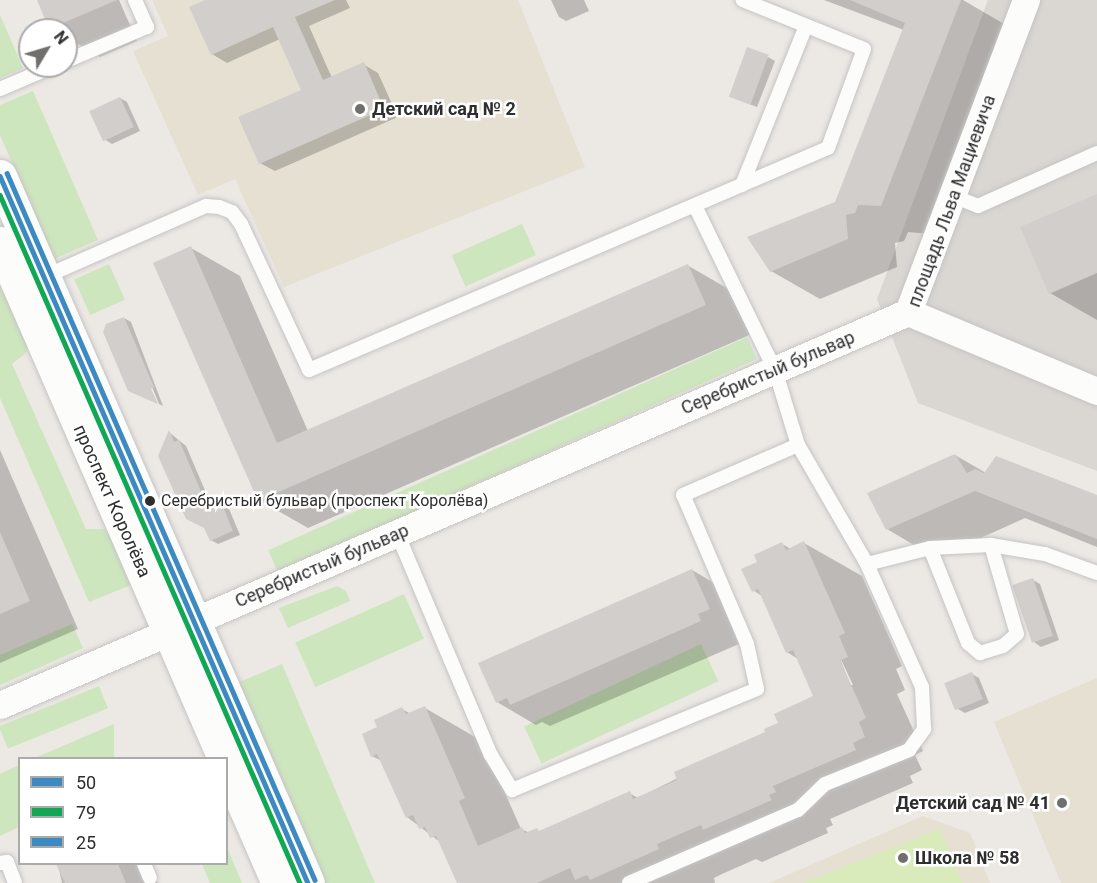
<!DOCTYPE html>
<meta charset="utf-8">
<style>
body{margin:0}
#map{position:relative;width:1097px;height:883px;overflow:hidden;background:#ece8e4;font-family:Roboto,sans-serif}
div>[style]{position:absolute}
.education>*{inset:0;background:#e6e0d3}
.green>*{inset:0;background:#cee6be;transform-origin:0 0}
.pitch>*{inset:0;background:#d9eabb}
.plaza>*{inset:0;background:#dad6d2}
.shadow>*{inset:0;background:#0003}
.building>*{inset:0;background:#d1cecb;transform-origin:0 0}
.roads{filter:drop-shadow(0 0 2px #c5c4c5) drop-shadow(0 0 2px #c5c4c5)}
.lane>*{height:14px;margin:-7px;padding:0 7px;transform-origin:7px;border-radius:7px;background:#fcfcfb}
.street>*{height:27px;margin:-13.5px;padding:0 13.5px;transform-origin:13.5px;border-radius:13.5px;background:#fcfcfb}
.secondary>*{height:33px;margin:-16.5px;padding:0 16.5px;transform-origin:16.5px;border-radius:16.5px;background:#fcfcfb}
.bus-1>*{height:4.5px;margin:-2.25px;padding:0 2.25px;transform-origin:2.25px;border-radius:2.25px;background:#3d8ac2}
.bus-2>*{height:4.5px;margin:-2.25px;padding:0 2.25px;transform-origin:2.25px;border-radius:2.25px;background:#10a855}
.bus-3>*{height:4.5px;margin:-2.25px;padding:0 2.25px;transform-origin:2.25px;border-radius:2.25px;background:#3d8ac2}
.dots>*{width:16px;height:16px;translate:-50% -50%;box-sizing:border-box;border:3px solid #fff;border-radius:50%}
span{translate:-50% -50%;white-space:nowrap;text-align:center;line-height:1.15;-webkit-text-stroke:5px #fff;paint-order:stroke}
.bus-label{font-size:16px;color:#2e2e2e}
.left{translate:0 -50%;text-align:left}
.poi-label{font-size:18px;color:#2e2e2e;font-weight:700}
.right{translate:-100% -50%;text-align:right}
.street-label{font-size:18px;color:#2e2e2e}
.legend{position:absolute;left:18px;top:757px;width:210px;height:108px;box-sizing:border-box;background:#fff;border:2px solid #ababab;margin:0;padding:8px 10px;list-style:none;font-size:18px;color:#2e2e2e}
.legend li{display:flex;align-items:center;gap:12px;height:30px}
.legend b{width:30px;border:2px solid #ababab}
.north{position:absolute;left:18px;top:18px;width:60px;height:60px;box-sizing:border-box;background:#fff;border:2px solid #ababab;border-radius:50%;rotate:52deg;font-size:16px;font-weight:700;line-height:24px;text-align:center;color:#2e2e2e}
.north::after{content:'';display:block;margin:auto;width:21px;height:27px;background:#706f6e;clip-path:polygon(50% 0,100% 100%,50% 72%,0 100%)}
</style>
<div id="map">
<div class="education">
<div style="clip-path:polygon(152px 0,518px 0,585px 167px,284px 287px,235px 179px,198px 195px,133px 51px,168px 36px)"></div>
<div style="clip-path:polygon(1097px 678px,1097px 883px,1061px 883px,994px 722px)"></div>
<div style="clip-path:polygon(923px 816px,970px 833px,990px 883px,769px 883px)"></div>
</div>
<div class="green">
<div style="clip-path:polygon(0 15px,23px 68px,0 78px)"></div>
<div style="clip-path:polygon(33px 91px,98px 240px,54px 259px,0 135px,0 105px)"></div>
<div style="left:522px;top:224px;width:34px;height:77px;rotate:66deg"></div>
<div style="left:109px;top:264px;width:39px;height:38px;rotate:66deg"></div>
<div style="clip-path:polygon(0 286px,27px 345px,26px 353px,12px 364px,86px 529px,104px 529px,110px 535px,131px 585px,89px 602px,0 398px)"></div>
<div style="left:747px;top:337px;width:24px;height:524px;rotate:66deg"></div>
<div style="clip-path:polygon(337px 586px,346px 591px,350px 601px,288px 628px,279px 608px)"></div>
<div style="left:404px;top:594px;width:49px;height:119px;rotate:66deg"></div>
<div style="clip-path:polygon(72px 624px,83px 648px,0 685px,0 655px)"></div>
<div style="left:701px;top:644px;width:41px;height:195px;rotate:65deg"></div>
<div style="left:282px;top:664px;width:238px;height:50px;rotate:67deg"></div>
<div style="left:99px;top:686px;width:24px;height:108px;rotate:68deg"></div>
<div style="clip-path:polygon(114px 724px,114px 758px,35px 758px)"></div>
<div style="clip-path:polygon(19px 765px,19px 827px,0 836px,0 774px)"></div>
<div style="clip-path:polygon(227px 847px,242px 883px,210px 883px,202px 864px,226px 864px)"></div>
</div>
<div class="pitch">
<div style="clip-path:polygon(940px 829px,962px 883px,803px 883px)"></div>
</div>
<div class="plaza">
<div style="clip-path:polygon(988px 0,1097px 0,1097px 471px,918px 403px,877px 299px)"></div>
</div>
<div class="shadow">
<div style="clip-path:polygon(39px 0,119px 0,137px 41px,100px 57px,66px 37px,66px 30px,51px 28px)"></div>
<div style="clip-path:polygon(209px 0,346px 0,350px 8px,309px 26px,332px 78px,363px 64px,378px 73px,398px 117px,275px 171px,260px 163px,303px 90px,280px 39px,227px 63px,212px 54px)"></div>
<div style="clip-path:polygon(551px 0,584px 0,589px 11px,566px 21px,559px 17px)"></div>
<div style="clip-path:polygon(824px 0,963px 0,1011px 28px,930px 234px,908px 232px,904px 241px,895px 243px,897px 267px,820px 299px,771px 271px,836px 203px,904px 30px)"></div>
<div style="clip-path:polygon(768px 57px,775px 61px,757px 107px,737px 99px)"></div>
<div style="clip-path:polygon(120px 98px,127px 102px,140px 131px,112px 144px,104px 139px)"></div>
<div style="clip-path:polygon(1097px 196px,1097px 320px,1050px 293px)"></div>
<div style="clip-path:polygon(191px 248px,240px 276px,308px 431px,687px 265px,737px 294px,754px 333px,308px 528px,259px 500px)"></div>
<div style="clip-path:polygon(124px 318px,131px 322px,163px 406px,159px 404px)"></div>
<div style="clip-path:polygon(170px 433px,186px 446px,213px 509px,222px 505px,229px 509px,240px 535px,218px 544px,211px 540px)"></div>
<div style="clip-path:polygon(0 450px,78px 629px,0 663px)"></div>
<div style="clip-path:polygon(955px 455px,986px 473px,1097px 496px,1097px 547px,1025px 518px,936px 558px,887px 529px)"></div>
<div style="clip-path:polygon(evenodd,804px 543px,862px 576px,902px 666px,896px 669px,905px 690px,897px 694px,923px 751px,915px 755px,922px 770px,910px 776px,913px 783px,830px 819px,833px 825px,826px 828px,828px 833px,762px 862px,756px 859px,722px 874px,714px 878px,715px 883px,459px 883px,440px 842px,407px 817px,382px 761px,372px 756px,379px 728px,402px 709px,411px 714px,425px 708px,482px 741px,521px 829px,530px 833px,541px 832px,629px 793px,638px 798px,767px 733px,815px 697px,798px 659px,787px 652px,762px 596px,753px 590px,759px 563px,782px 544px,791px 549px,804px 543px,838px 653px,853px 685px,850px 685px,838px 653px)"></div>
<div style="clip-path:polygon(692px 570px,731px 593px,748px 631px,736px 637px,739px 644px,550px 726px,542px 722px,536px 725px,497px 702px)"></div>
<div style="clip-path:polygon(1033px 580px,1040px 584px,1059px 640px,1041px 647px,1034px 642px)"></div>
<div style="clip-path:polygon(972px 674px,979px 678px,989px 703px,965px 713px,958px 709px)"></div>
<div style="clip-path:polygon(58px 864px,139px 864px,158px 883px,62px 883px)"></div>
</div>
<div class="building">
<div style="clip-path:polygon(37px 0,117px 0,49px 29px)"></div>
<div style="clip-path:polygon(205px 0,335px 0,295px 17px,323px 80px,364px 62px,384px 109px,259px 164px,238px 117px,301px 90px,273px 27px,211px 55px,189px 7px)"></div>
<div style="clip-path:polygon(850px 0,961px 0,881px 206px,858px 205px,855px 213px,846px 215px,848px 239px,770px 272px,747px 237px,835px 202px,905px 23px)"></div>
<div style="left:747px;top:47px;width:23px;height:53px;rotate:20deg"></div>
<div style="left:120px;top:97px;width:33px;height:34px;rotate:65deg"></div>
<div style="clip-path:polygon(1097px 194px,1097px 273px,1049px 294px,1020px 227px)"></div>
<div style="clip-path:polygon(191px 246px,277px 443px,688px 264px,706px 305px,258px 501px,153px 263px)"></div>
<div style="clip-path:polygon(124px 317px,154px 387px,151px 389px,158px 404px,128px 391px,103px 332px,106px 324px)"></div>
<div style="clip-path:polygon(169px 430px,174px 442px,179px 440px,209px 510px,222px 504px,233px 531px,210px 541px,204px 528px,186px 519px,158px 456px)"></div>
<div style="clip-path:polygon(955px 454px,967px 473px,975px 469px,984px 473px,996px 456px,1097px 495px,1097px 539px,975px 491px,886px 530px,867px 493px)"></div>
<div style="clip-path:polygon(0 532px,30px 601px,0 614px)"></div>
<div style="clip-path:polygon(804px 541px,845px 633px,839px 636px,848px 657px,840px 660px,866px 718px,859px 722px,865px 737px,853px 743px,856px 750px,773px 786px,776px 792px,769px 795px,772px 800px,703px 830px,701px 825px,664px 841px,657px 844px,659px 849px,590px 880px,587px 875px,575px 880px,570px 868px,537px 883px,457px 883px,436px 836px,430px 838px,425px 827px,419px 829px,413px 815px,406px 818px,377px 754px,371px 757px,362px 734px,377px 727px,374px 720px,402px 707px,406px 714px,425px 706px,465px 798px,459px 801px,478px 846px,522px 827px,525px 833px,537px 828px,539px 831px,630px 791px,633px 799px,677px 780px,674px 772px,765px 732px,764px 729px,778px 723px,774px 714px,813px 696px,793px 650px,786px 653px,758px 589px,752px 592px,741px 569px,757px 562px,754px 555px,782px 542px,786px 550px)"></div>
<div style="clip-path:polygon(692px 569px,710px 609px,698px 614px,701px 621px,510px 705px,507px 698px,496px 703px,478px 663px)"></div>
<div style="left:1033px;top:578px;width:61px;height:22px;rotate:71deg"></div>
<div style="left:972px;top:672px;width:29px;height:30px;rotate:68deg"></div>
<div style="clip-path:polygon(56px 864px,118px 864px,126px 883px,65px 883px)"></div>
</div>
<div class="roads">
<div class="lane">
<div style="left:66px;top:61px;width:88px;rotate:-22.8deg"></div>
<div style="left:147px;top:27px;width:30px;rotate:-114deg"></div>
<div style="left:0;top:89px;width:59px;rotate:-23.1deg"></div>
<div style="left:742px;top:185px;width:171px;rotate:-68.1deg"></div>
<div style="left:953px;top:196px;width:27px;rotate:22deg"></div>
<div style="left:978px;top:206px;width:130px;rotate:-24deg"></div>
<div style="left:44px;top:277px;width:177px;rotate:-23.7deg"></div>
<div style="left:206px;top:206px;width:13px;rotate:4deg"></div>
<div style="left:219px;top:207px;width:14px;rotate:21deg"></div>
<div style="left:232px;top:212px;width:15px;rotate:53deg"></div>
<div style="left:241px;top:224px;width:161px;rotate:65deg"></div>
<div style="left:309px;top:370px;width:564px;rotate:-23.16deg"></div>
<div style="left:828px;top:148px;width:105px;rotate:-70deg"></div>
<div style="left:864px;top:49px;width:131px;rotate:-158deg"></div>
<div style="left:397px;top:533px;width:241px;rotate:67.1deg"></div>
<div style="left:491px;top:755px;width:41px;rotate:59deg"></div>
<div style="left:512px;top:790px;width:265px;rotate:-22.4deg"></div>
<div style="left:757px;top:689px;width:46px;rotate:-102.5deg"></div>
<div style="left:747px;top:644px;width:162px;rotate:-113.2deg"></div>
<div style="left:683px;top:495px;width:125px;rotate:-23.5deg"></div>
<div style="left:930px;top:548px;width:102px;rotate:68.2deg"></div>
<div style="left:968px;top:643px;width:16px;rotate:40deg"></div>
<div style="left:980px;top:653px;width:24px;rotate:-17deg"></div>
<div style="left:1003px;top:646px;width:18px;rotate:-41deg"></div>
<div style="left:1017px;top:634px;width:93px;rotate:-106.3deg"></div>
<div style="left:867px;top:564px;width:65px;rotate:-14.3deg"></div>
<div style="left:930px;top:548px;width:61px;rotate:-2.8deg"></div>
<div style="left:991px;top:545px;width:55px;rotate:9.5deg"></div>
<div style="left:1045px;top:554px;width:55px;rotate:20.1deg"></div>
<div style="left:0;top:863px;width:7px;rotate:-8deg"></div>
<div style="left:7px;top:862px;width:22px;rotate:69deg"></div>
<div style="left:144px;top:864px;width:15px;rotate:67deg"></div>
<div style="left:629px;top:883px;width:184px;rotate:-23.4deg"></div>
<div style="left:798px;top:810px;width:37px;rotate:-44deg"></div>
<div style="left:825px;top:784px;width:91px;rotate:-22deg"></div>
<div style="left:909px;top:750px;width:26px;rotate:-54deg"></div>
<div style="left:924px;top:729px;width:42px;rotate:-92.7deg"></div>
<div style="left:922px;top:687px;width:135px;rotate:-114.1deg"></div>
<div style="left:867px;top:564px;width:138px;rotate:-120.1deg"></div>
<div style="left:798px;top:445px;width:78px;rotate:-107deg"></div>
<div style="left:775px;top:370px;width:182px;rotate:-116deg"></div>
</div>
<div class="street">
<div style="left:908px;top:312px;width:334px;rotate:-69.3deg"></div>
<div style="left:908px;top:312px;width:205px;rotate:22.7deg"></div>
<div style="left:0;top:705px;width:989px;rotate:-23.4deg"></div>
</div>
<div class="secondary">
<div style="left:0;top:176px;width:771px;rotate:66.46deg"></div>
<div style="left:0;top:243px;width:562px;rotate:66.49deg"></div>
<div style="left:226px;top:764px;width:130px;rotate:66.4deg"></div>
</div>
</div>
<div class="bus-1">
<div style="left:0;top:176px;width:771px;rotate:66.46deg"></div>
</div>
<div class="bus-2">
<div style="left:0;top:195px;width:751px;rotate:66.44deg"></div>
</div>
<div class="bus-3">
<div style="left:7px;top:173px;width:771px;rotate:66.46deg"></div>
</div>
<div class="dots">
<div style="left:360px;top:109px;background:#706f6e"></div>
<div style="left:150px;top:501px;background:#2e2e2e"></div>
<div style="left:1062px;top:803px;background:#706f6e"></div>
<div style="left:903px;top:858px;background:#706f6e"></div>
</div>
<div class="bus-label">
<span class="left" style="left:161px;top:501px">Серебристый бульвар (проспект Королёва)</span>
</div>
<div class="poi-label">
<span class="left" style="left:372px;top:109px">Детский сад № 2</span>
<span class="right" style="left:1050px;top:803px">Детский сад № 41</span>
<span class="left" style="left:915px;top:858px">Школа № 58</span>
</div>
<div class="street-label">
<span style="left:952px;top:201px;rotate:-70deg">площадь Льва Мациевича</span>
<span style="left:768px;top:373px;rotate:-23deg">Серебристый бульвар</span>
<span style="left:112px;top:501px;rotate:66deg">проспект Королёва</span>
<span style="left:322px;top:566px;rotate:-23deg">Серебристый бульвар</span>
</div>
<ul class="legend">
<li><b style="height:8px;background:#3d8ac2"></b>50</li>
<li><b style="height:8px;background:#10a855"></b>79</li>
<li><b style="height:8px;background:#3d8ac2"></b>25</li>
</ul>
<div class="north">N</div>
</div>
